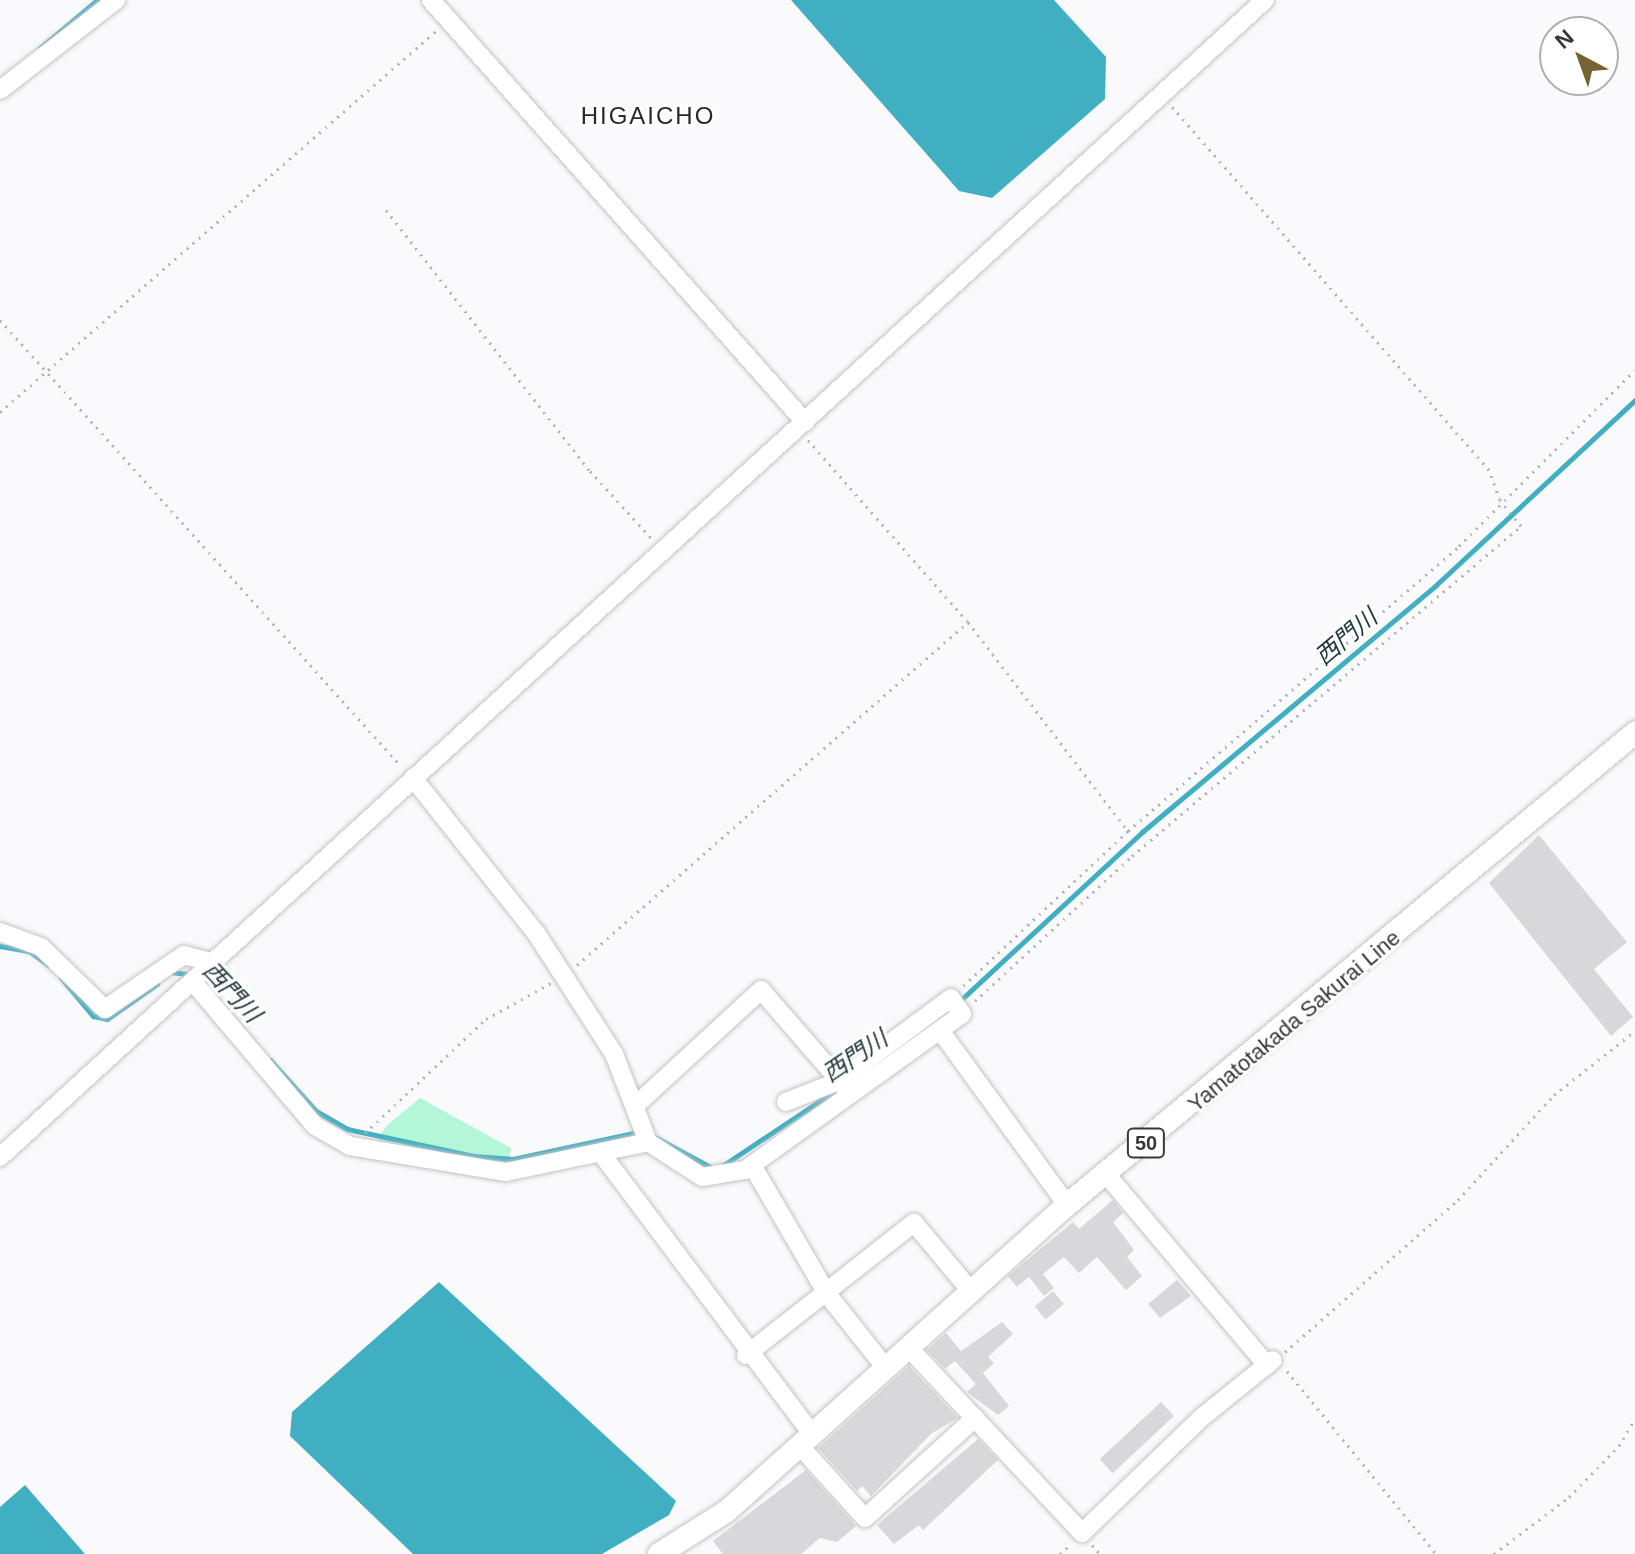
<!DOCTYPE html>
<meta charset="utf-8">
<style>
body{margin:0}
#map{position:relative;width:1635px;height:1554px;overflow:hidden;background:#fafafc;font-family:Helvetica,"Noto Sans JP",sans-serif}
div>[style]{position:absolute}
.green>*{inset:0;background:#b4f7d6}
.water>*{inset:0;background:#40afc2}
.stream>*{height:5px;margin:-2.5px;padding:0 2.5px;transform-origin:2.5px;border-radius:2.5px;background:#40afc2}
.building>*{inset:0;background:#d8d8da;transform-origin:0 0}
.path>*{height:3px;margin-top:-1.5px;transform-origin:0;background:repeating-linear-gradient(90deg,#b5b5b7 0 2px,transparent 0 8px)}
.roads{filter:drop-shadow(0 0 2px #c3c3c5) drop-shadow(0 0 2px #c3c3c5)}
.minor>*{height:18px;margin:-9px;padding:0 9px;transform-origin:9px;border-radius:9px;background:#fff}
.major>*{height:22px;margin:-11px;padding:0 11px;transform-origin:11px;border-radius:11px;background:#fff}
span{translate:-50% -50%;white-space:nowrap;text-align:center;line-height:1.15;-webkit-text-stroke:6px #fff;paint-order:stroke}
.shield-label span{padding:2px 6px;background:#fff;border:2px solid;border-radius:6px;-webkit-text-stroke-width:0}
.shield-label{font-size:20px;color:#383839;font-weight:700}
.street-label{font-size:22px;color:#383839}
.neighbourhood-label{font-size:24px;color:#29292b;letter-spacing:2px}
.water-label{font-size:24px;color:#223a3f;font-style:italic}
.north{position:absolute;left:1539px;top:16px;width:80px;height:80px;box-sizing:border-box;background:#fff;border:2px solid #afafb0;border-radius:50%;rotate:319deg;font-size:22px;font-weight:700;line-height:32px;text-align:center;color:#383839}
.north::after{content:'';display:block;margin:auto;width:28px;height:36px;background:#776231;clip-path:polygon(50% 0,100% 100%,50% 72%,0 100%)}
</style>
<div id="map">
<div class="green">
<div style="clip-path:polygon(420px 1098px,511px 1148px,506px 1179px,369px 1155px,386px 1126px)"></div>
</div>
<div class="water">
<div style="clip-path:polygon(791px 0,1054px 0,1106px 57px,1105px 99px,992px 198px,959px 191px)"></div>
<div style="clip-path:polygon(439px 1282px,676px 1501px,669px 1515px,602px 1554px,413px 1554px,290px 1436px,292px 1412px)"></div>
<div style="clip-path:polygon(25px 1485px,85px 1554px,0 1554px,0 1507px)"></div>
</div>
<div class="stream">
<div style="left:40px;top:48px;width:75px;rotate:-40.1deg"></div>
<div style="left:0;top:946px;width:29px;rotate:10deg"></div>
<div style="left:29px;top:951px;width:24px;rotate:36deg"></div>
<div style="left:171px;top:972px;width:24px;rotate:7deg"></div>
<div style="left:61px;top:978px;width:50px;rotate:49.9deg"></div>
<div style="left:93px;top:1016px;width:14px;rotate:12deg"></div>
<div style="left:107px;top:1019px;width:61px;rotate:-35deg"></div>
<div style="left:937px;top:1022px;width:280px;rotate:-42.8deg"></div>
<div style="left:1142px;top:832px;width:384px;rotate:-40deg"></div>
<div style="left:1436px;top:585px;width:272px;rotate:-42.9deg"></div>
<div style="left:270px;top:1060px;width:69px;rotate:48deg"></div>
<div style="left:316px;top:1111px;width:36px;rotate:30deg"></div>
<div style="left:347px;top:1129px;width:129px;rotate:12.1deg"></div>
<div style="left:473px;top:1156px;width:40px;rotate:4.3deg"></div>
<div style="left:513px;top:1159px;width:128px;rotate:-12.2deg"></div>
<div style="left:651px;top:1135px;width:69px;rotate:28.4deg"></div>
<div style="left:722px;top:1166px;width:133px;rotate:-33.7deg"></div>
</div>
<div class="building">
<div style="clip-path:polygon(1539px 835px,1627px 942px,1594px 969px,1633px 1017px,1611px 1036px,1489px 883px)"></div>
<div style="clip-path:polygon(1113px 1200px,1123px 1213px,1113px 1222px,1134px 1250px,1127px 1257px,1142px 1276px,1126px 1290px,1097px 1257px,1079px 1273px,1064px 1257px,1043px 1274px,1054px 1288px,1044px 1296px,1029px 1277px,1017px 1287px,1008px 1276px,1073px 1222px,1079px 1229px)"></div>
<div style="clip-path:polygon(1177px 1280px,1191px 1296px,1160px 1318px,1148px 1304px)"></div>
<div style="left:1053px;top:1291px;width:17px;height:24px;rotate:50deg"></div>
<div style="clip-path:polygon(1002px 1322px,1013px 1334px,988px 1357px,994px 1363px,983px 1373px,1009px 1406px,998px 1415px,967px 1392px,976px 1384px,955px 1361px,945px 1369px,927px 1350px,946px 1333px,961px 1351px)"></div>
<div style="clip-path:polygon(909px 1366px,958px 1418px,932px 1433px,871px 1496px,862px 1486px,857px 1491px,818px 1448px)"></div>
<div style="left:1161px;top:1402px;width:19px;height:84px;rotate:47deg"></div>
<div style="clip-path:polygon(978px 1439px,998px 1460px,923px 1530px,919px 1525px,894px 1544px,877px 1525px)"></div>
<div style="clip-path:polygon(806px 1470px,856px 1526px,837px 1542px,820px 1538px,801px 1554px,723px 1554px,713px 1541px)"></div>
</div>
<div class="path">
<div style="left:386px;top:210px;width:331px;rotate:52deg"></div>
<div style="left:590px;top:471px;width:92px;rotate:47.6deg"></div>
<div style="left:0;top:320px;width:598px;rotate:48.05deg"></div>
<div style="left:0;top:412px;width:580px;rotate:-41.16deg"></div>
<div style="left:808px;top:440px;width:242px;rotate:48.7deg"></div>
<div style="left:968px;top:622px;width:263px;rotate:52.6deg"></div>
<div style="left:1128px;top:831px;width:228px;rotate:136.8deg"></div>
<div style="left:1128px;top:831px;width:437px;rotate:-40.7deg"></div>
<div style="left:1459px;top:546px;width:249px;rotate:-45deg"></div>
<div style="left:577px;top:965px;width:520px;rotate:-41.26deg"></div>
<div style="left:975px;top:1001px;width:214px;rotate:-42.7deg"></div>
<div style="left:1132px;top:856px;width:510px;rotate:-40.31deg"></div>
<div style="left:1521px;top:526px;width:33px;rotate:-129deg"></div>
<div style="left:1500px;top:500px;width:32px;rotate:-110deg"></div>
<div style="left:1489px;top:470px;width:483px;rotate:-131.1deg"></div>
<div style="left:365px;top:1133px;width:166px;rotate:-43.3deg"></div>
<div style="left:486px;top:1019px;width:74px;rotate:-29deg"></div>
<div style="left:1285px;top:1352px;width:230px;rotate:-41.3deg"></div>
<div style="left:1458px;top:1200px;width:142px;rotate:-47.6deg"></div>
<div style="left:1554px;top:1095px;width:103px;rotate:-38.3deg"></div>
<div style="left:1287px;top:1371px;width:236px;rotate:50.8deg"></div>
<div style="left:1092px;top:1545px;width:12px;rotate:48deg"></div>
<div style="left:1060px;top:1554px;width:15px;rotate:-42deg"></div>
<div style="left:1494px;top:1554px;width:94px;rotate:-37.2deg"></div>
<div style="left:1569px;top:1497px;width:71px;rotate:-45.6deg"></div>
<div style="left:1619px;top:1446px;width:32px;rotate:-60deg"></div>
</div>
<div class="roads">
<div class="minor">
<div style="left:431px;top:0;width:564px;rotate:48.45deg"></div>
<div style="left:0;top:90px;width:147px;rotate:-37.8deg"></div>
<div style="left:413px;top:778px;width:198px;rotate:51.6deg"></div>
<div style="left:536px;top:933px;width:144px;rotate:57.2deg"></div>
<div style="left:614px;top:1054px;width:94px;rotate:68.9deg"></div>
<div style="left:0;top:932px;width:44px;rotate:20.1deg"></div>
<div style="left:41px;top:947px;width:89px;rotate:44.1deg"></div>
<div style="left:105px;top:1009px;width:96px;rotate:-34.4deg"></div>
<div style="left:184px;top:955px;width:30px;rotate:15deg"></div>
<div style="left:193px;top:982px;width:189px;rotate:49.7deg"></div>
<div style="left:315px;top:1126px;width:40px;rotate:29.7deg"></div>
<div style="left:350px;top:1146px;width:158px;rotate:9.5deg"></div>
<div style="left:506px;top:1172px;width:145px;rotate:-11.9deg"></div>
<div style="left:648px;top:1142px;width:64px;rotate:32.9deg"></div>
<div style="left:702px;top:1177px;width:44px;rotate:-9.2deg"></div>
<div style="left:745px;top:1170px;width:267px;rotate:-35.7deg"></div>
<div style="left:962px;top:1014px;width:19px;rotate:-125deg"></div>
<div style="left:951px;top:998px;width:139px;rotate:143.5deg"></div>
<div style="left:839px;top:1081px;width:57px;rotate:158.4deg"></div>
<div style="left:942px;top:1033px;width:213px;rotate:54deg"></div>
<div style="left:636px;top:1105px;width:170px;rotate:-42.6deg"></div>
<div style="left:761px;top:990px;width:128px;rotate:49.1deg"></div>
<div style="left:601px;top:1153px;width:351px;rotate:53.1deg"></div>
<div style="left:0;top:1157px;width:1714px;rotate:-42.45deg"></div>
<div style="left:752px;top:1165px;width:149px;rotate:59.8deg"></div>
<div style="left:827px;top:1294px;width:93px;rotate:51.5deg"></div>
<div style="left:1106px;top:1174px;width:250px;rotate:49.9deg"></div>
<div style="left:908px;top:1347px;width:255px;rotate:46.9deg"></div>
<div style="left:1082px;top:1533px;width:165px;rotate:-44deg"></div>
<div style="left:1201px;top:1418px;width:92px;rotate:-38.9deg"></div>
<div style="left:746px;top:1355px;width:214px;rotate:-38.2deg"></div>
<div style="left:914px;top:1223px;width:89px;rotate:50deg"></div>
<div style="left:799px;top:1445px;width:98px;rotate:47.9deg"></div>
<div style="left:865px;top:1518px;width:149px;rotate:-42.3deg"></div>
</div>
<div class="major">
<div style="left:659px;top:1554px;width:80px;rotate:-32.3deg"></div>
<div style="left:727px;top:1511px;width:457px;rotate:-42deg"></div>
<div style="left:1067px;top:1205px;width:739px;rotate:-39.73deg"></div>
</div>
</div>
<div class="shield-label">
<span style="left:1146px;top:1143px">50</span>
</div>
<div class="street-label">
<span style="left:1294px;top:1021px;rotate:-40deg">Yamatotakada Sakurai Line</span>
</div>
<div class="neighbourhood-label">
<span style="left:648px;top:116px">HIGAICHO</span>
</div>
<div class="water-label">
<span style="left:1346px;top:637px;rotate:-40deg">西門川</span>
<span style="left:232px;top:992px;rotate:47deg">西門川</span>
<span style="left:855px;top:1056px;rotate:-34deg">西門川</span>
</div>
<div class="north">N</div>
</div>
